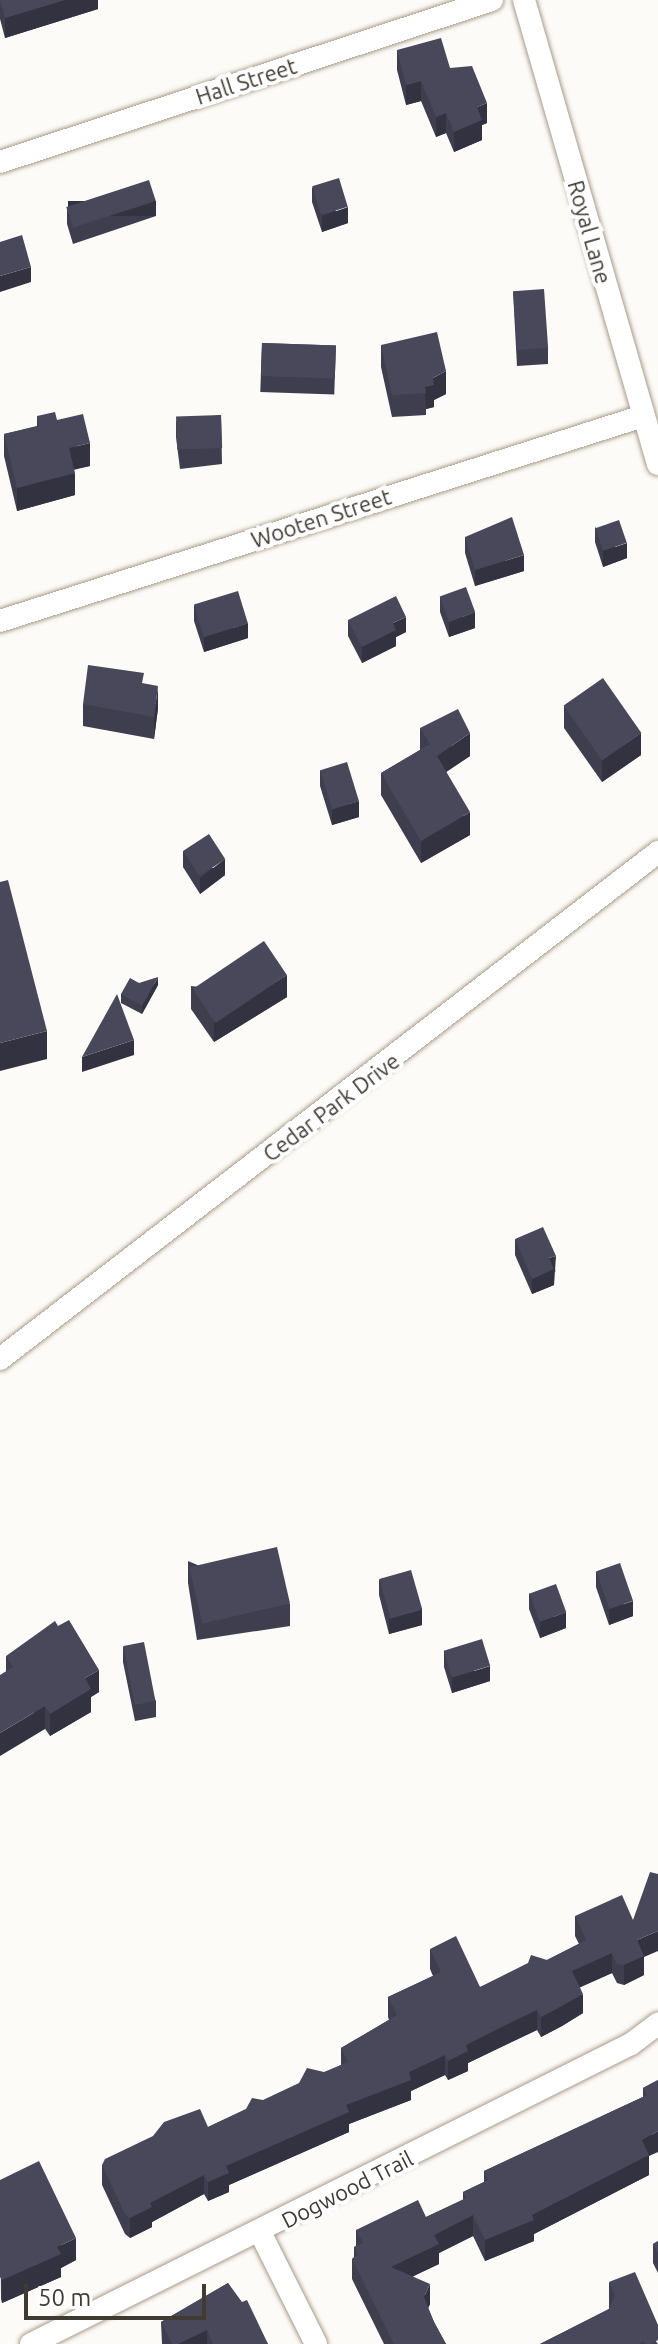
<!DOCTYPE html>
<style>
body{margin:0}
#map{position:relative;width:658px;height:2344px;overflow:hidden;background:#fdfbf7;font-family:Ubuntu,sans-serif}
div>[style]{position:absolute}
.roads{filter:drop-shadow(0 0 2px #a89c89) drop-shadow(0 0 2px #a89c89)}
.street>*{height:22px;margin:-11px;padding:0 11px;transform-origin:11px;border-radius:11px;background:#fff}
.wall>*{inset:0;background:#3f3e4e;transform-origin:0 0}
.shaded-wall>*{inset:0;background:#333240;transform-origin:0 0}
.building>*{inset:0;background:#49485b;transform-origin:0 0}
span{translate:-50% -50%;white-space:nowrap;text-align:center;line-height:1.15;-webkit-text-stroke:8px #fff;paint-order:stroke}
.street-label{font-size:22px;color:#3f3a32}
.scale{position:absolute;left:24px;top:2284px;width:182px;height:36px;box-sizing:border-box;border:4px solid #3f3a32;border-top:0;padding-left:10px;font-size:24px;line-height:28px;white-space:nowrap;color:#3f3a32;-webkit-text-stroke:6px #fff;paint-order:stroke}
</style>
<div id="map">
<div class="roads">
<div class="street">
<div style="left:524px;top:0;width:483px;rotate:73.9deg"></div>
<div style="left:0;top:162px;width:518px;rotate:-18.23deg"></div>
<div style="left:0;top:621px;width:675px;rotate:-17.68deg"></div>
<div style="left:0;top:1359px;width:831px;rotate:-37.61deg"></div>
<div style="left:260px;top:2232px;width:125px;rotate:63.4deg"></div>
<div style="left:31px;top:2344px;width:671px;rotate:-26.57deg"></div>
<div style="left:631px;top:2044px;width:34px;rotate:-37deg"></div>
</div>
</div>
<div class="wall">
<div style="clip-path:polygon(0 0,100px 0,98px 0,98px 9px,5px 38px,0 19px)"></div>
<div style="clip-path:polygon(397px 50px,450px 68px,487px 123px,482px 125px,482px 140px,454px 152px,446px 133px,436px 137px,421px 101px,406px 105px,397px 70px)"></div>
<div style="clip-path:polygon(312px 187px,348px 223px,322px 232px,312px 202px)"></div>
<div style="clip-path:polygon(67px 208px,156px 216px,73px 244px,67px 224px)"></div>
<div style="clip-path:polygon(513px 291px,548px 348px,548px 364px,517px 366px)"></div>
<div style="left:262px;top:343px;width:74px;height:49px;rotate:2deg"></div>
<div style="clip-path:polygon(381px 345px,446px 394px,434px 400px,434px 407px,426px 409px,426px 415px,392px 417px,381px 367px)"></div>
<div style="clip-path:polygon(221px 415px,222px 464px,180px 469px,176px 437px,176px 421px)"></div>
<div style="clip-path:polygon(37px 416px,57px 420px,90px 466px,74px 469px,75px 495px,17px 511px,4px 456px,4px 434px,37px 426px)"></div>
<div style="clip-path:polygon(595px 527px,627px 558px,603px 567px,595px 542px)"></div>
<div style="clip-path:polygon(465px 537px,524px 571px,475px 586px,465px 553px)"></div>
<div style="clip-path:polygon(440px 597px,475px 628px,449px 637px,440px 612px)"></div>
<div style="clip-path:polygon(194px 605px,248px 638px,204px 652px,194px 621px)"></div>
<div style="clip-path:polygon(348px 620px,406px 632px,396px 637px,396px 646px,362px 663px,348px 636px)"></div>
<div style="clip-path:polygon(144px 684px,158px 708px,154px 739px,83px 726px,83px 704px)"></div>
<div style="clip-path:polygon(564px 706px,641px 755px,602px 782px,564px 728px)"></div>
<div style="clip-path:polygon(420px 728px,470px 756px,446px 772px,470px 835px,421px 863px,381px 795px,381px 773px,420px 750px)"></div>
<div style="clip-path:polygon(320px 770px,359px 817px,332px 825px,320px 786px)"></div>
<div style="clip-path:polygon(183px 851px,225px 875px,200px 894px,183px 867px)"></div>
<div style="clip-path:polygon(139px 983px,158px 985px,142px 1014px,121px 1003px,121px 994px)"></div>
<div style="clip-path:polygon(191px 986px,287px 997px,214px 1042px,191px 1009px)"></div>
<div style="clip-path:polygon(515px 1239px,556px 1271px,554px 1272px,554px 1285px,532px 1294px,515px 1255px)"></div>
<div style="clip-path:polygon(188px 1561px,290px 1604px,290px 1626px,197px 1640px,188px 1583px)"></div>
<div style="clip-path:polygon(596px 1571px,633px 1616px,609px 1625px,596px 1587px)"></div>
<div style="clip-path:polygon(379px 1579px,422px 1625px,389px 1634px,379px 1595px)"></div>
<div style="clip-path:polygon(529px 1593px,566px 1628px,540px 1638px,529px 1609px)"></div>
<div style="clip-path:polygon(123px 1646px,156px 1701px,156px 1717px,135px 1721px,123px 1662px)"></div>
<div style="clip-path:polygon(444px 1651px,490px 1681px,452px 1693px,444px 1667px)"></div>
<div style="clip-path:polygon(6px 1656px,99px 1692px,91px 1697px,91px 1712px,50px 1736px,6px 1672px)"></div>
<div style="clip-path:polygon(575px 1916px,644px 1957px,644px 1975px,624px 1985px,617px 1983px,612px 1973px,580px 1987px,583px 2013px,562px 2026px,541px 2037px,537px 2030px,507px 2044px,468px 2063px,468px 2071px,448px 2080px,445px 2075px,411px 2091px,411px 2100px,349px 2124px,349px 2132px,229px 2185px,229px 2192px,208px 2201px,204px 2194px,152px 2222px,152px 2227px,130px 2238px,125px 2234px,102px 2185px,102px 2165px,208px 2127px,341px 2065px,341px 2048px,389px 2020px,388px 2017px,388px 1997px,433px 1976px,430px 1969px,430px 1949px,480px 1987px,547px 1960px,579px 1944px,575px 1936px)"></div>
<div style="clip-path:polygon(658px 2080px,649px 2156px,649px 2175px,534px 2234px,534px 2241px,485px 2261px,473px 2236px,439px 2253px,439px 2264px,413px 2276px,430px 2304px,428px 2308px,434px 2322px,446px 2344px,384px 2344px,352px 2279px,352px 2259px,354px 2257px,354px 2247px,356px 2246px,356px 2230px,426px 2217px,463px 2200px,463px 2192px,484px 2182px,484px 2171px,643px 2097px,643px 2088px)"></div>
<div style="clip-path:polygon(0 2180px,76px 2260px,61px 2268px,61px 2277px,2px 2303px,1px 2299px)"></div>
<div style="clip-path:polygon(658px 2241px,658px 2273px,653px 2263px,653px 2244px)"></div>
<div style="clip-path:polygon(609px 2282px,658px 2344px,540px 2344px,609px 2309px)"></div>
<div style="clip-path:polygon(228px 2283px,268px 2344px,162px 2344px,161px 2322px)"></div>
</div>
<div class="shaded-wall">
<div style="clip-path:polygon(65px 0,100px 0,98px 0,98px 9px,5px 38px,5px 18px)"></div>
<div style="clip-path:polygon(421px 81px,421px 101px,406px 105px,406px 85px)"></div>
<div style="clip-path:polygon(487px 103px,487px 123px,482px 125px,482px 140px,454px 152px,454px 132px,477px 107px)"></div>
<div style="clip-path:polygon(446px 113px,446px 133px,436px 137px,436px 117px)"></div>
<div style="left:156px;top:201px;width:15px;height:88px;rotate:90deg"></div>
<div style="clip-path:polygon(348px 207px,348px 223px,322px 232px,322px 216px)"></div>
<div style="clip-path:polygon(31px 267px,31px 282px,0 292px,0 276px)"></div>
<div style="clip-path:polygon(446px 371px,446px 394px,434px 400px,434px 407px,426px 409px,425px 387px,433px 378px)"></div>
<div style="clip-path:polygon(90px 443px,90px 466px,69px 471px,69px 448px)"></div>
<div style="clip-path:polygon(75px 473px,75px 495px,17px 511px,17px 488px)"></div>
<div style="clip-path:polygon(627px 543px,627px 558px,603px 567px,603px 551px)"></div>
<div style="clip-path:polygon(524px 555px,524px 571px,475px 586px,475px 570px)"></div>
<div style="clip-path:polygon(475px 612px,475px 628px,449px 637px,449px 622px)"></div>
<div style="clip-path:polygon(406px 617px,406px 632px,396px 637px,396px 646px,362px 663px,362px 647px,393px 623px)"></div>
<div style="clip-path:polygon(248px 623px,248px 638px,204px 652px,204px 637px)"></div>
<div style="clip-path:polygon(158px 686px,158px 708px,154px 739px,154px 717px)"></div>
<div style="clip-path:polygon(470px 733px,470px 756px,437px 778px,437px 756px)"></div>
<div style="clip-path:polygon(641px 733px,641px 755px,602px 782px,602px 760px)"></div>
<div style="clip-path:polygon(359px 801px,359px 817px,332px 825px,332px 809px)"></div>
<div style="clip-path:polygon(470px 812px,470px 835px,421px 863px,421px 841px)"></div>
<div style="clip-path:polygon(225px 859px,225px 875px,200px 894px,200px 878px)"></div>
<div style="clip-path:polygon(287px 975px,287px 997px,214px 1042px,214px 1020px)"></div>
<div style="clip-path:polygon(158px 977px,158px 985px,142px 1014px,142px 1006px)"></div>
<div style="clip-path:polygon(47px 1031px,47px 1059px,0 1071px,0 1043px)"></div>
<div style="clip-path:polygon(134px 1040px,134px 1055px,82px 1072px,82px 1057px)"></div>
<div style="clip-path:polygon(556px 1256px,554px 1285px,532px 1294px,532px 1279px,549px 1258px)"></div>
<div style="clip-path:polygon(633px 1601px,633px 1616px,609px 1625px,609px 1609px)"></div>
<div style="clip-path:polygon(422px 1609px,422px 1625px,389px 1634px,389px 1619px)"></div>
<div style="clip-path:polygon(566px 1612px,566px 1628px,540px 1638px,540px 1622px)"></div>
<div style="clip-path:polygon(490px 1666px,490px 1681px,452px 1693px,452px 1678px)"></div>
<div style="clip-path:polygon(99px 1670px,99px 1692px,91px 1697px,91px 1712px,50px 1736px,50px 1714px,85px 1678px)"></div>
<div style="clip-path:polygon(45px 1706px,45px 1729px,0 1756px,0 1733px)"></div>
<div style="clip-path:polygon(658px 1931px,658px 1951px,644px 1957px,644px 1975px,624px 1985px,624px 1965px,637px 1940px)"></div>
<div style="clip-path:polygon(612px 1953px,612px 1973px,572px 1991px,572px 1971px)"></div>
<div style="clip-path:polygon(583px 1994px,583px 2013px,562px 2026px,541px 2037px,541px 2017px)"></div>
<div style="clip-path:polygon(537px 2010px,537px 2030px,468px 2063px,468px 2071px,448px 2080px,448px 2061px,466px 2045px)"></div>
<div style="clip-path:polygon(445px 2055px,445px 2075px,411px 2091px,411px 2100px,349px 2124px,349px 2132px,229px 2185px,229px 2192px,208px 2201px,208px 2182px,226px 2166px,409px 2072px)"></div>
<div style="clip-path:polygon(658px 2131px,658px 2152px,649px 2156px,649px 2175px,534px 2234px,534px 2241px,485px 2261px,485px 2240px,532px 2215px,642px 2140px)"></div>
<div style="clip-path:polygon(204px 2175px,204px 2194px,152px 2222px,152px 2227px,130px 2238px,130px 2218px,150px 2203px)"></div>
<div style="clip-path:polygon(473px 2215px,473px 2236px,439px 2253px,439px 2264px,391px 2287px,391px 2267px,434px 2235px)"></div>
<div style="clip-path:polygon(76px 2238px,76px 2260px,61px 2268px,61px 2277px,2px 2303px,2px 2280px,57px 2247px)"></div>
<div style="clip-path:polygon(430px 2284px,430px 2304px,424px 2317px,424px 2297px)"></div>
<div style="clip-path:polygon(207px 2330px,207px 2344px,178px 2344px)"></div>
</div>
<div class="building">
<div style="clip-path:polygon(0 0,65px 0,5px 18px)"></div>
<div style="clip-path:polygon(441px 38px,450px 68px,472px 66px,487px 103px,477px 107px,482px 120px,454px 132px,446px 113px,436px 117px,421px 81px,406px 85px,397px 50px)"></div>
<div style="left:339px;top:178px;width:30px;height:28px;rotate:73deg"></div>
<div style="left:149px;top:180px;width:22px;height:87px;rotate:72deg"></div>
<div style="clip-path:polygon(22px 235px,31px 267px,0 276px,0 242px)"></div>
<div style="left:544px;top:289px;width:59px;height:31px;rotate:86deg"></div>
<div style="clip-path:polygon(437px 332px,446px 371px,433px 378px,434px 385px,425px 387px,426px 393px,392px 395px,381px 345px)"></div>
<div style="left:262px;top:343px;width:74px;height:33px;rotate:2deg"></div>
<div style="clip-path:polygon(55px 412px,57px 420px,83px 414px,90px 443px,69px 448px,75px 473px,17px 488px,4px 434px,39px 426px,37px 416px)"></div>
<div style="left:221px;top:415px;width:33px;height:45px;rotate:88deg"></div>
<div style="clip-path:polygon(512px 517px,524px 555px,475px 570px,465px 537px)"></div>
<div style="left:619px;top:520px;width:24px;height:25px;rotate:71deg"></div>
<div style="left:466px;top:587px;width:27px;height:28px;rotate:70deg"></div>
<div style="left:238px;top:591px;width:34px;height:46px;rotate:73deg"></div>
<div style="clip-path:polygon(396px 596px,406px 617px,393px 623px,396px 630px,362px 647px,348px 620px)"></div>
<div style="clip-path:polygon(88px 665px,144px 673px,142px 683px,158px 686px,154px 717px,83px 704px)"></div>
<div style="left:603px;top:678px;width:67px;height:48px;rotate:55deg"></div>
<div style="clip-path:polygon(458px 709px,470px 733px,437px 756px,470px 812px,421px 841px,381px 773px,430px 744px,420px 728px)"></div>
<div style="left:347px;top:762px;width:41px;height:28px;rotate:73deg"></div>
<div style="left:209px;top:834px;width:30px;height:31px;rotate:57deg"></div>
<div style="clip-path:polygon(8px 880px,47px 1031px,0 1043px,0 882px)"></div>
<div style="left:264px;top:941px;width:41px;height:86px;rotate:56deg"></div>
<div style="clip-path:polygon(158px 977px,142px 1006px,121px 994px,130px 978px,139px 983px)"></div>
<div style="clip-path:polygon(117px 994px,134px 1040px,82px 1057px)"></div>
<div style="clip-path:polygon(543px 1227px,556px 1256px,549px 1258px,554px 1269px,532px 1279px,515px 1239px)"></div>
<div style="left:277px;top:1547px;width:58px;height:90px;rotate:77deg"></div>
<div style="left:620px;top:1563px;width:40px;height:25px;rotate:71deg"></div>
<div style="left:411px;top:1570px;width:41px;height:33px;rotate:74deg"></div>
<div style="left:556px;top:1584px;width:30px;height:28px;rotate:70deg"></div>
<div style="clip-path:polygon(69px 1620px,99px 1670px,85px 1678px,91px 1689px,50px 1714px,45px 1706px,0 1733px,0 1675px,13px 1667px,6px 1656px,55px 1621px,58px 1626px)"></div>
<div style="left:482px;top:1639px;width:28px;height:40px;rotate:73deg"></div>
<div style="left:144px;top:1642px;width:60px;height:21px;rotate:79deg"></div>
<div style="clip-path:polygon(650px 1872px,658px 1874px,658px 1931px,637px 1940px,644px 1956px,624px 1965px,617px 1964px,612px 1953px,572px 1971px,583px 1994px,562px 2006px,541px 2017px,537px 2010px,507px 2024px,466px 2045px,468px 2051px,448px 2061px,445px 2055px,409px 2072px,411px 2080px,346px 2105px,349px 2112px,226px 2166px,229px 2173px,208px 2182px,204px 2175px,150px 2203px,152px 2207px,130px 2218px,125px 2214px,102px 2165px,105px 2159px,153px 2136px,164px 2122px,200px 2109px,208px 2127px,246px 2109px,252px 2098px,263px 2100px,299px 2083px,307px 2068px,324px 2072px,348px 2062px,341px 2048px,397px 2015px,388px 1997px,441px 1972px,430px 1949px,456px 1936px,480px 1987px,528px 1963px,531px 1955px,547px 1960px,586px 1940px,575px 1916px,622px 1895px,633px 1920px)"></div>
<div style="clip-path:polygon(658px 2080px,658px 2131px,642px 2140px,649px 2155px,532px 2215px,534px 2220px,485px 2240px,473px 2215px,434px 2235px,439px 2244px,391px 2267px,430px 2284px,424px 2297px,434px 2322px,446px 2344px,394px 2344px,352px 2259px,358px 2255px,354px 2247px,363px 2243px,356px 2230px,418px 2200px,426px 2217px,466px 2198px,463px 2192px,488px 2180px,484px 2171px,647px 2095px,643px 2088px)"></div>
<div style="clip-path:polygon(39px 2161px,76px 2238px,57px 2247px,61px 2254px,2px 2280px,0 2277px,0 2180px)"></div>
<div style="clip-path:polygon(658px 2241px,658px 2254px,653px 2244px)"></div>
<div style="clip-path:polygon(635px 2272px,658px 2325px,658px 2340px,650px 2344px,645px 2344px,644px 2341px,638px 2344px,540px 2344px,609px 2309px,615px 2296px,609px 2282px)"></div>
<div style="clip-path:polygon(228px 2283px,242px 2302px,247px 2300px,268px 2344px,213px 2344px,207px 2330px,178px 2344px,172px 2344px,161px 2322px)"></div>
</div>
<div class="street-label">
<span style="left:246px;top:81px;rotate:-18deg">Hall Street</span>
<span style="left:590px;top:232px;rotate:74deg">Royal Lane</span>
<span style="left:321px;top:518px;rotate:-18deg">Wooten Street</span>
<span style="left:331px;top:1107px;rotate:-37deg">Cedar Park Drive</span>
<span style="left:347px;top:2189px;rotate:-27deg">Dogwood Trail</span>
</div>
<div class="scale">50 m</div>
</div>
